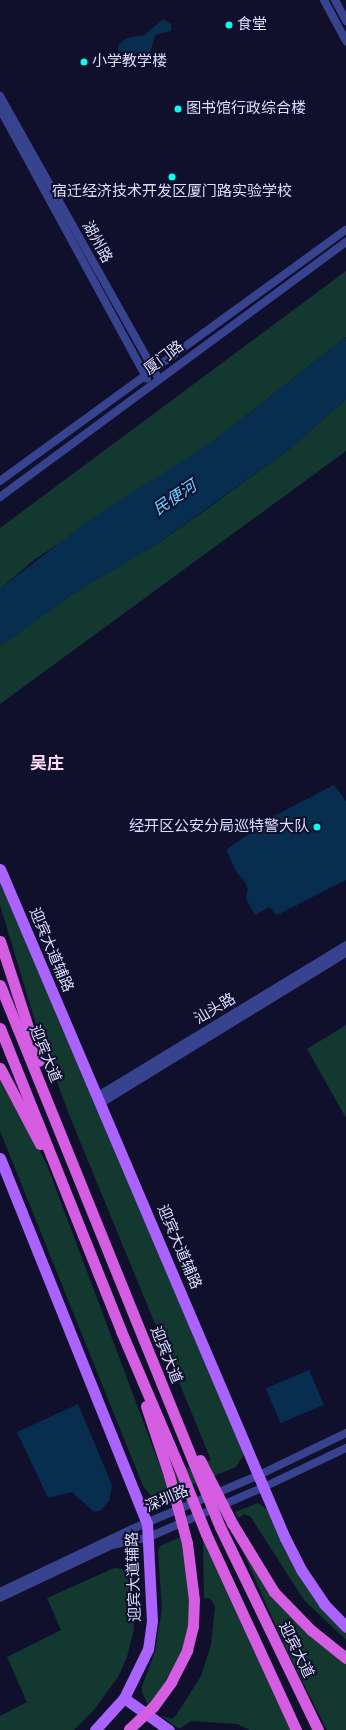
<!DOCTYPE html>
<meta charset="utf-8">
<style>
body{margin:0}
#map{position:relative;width:346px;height:1730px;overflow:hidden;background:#10102d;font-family:"Alegreya Sans","Noto Sans SC",sans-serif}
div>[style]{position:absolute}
.green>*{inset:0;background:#123830}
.water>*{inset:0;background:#072d4f;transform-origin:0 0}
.tertiary>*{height:8px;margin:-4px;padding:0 4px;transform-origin:4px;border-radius:4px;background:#38438f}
.primary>*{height:11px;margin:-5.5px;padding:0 5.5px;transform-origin:5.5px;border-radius:5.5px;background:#ab63ff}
.trunk>*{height:11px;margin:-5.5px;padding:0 5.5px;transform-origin:5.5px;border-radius:5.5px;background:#d55de1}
.trunk-bridge>*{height:11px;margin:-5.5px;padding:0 5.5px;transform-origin:5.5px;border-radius:5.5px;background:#d55de1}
.dots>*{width:11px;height:11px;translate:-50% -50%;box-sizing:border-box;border:2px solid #10102d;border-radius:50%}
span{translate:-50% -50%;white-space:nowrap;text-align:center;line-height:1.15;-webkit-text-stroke:4px #10102d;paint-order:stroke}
.poi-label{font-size:15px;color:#dcdeff}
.left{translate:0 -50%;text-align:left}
.right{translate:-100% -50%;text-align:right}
.street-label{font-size:15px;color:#dcdeff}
.water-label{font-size:16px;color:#6ad2ff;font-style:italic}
.quarter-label{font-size:17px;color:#ffdef8;font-weight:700}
</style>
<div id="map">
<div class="green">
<div style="clip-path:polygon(346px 271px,346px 337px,215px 440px,34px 560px,0 589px,0 528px)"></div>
<div style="clip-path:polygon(346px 399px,346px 451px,0 704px,0 646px,74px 593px,160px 542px,207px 509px,292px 447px)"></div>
<div style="clip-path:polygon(0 877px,244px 1454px,236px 1467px,160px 1498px,151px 1496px,143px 1486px,0 1131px,0 1074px,47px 1165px,164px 1477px,211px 1460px,70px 1117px,37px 1028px,0 905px)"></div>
<div style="clip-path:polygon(346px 1025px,346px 1118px,307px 1049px)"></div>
<div style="clip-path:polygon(258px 1503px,268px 1510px,346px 1632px,346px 1640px,304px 1600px,250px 1516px,244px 1514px,239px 1518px,235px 1512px)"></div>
<div style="clip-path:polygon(183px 1536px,191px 1621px,184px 1651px,149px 1707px,142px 1692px,142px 1686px,155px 1652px,162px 1608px,158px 1552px,160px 1546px)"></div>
<div style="clip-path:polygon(203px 1539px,292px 1730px,250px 1730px,237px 1724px,191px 1721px,179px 1729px,161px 1716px,172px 1719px,177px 1714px,201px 1676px,211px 1645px,215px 1606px,210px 1598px,204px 1598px)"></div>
<div style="clip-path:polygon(239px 1543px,302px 1628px,346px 1664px,346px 1730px,327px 1730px,287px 1651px)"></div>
<div style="clip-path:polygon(114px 1568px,122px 1569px,128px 1575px,133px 1588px,134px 1629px,127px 1657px,118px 1677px,94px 1710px,74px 1730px,0 1730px,0 1716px,27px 1702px,7px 1657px,61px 1630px,47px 1598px)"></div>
</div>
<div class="water">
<div style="clip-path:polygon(163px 19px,171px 24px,171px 31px,155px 35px,151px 50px,143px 58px,137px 60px,118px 50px,119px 44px,127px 38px,144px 35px)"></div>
<div style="clip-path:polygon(346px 337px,346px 399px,292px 447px,160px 542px,74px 593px,0 646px,0 589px,89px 520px,215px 440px)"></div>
<div style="clip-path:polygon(334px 785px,346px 801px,346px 880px,277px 915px,269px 907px,256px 915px,254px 913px,246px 899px,248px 890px,245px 882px,237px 873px,226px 850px,276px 815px)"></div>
<div style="left:309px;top:1370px;width:38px;height:47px;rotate:67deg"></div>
<div style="clip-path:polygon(78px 1404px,112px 1485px,109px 1501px,100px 1511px,94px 1512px,72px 1492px,48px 1498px,17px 1432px)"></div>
</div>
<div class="tertiary">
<div style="left:324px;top:0;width:47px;rotate:61.8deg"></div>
<div style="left:335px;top:0;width:24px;rotate:62deg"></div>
<div style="left:0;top:96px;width:325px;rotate:60.7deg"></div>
<div style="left:0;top:109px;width:307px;rotate:61.4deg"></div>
<div style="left:0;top:481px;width:427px;rotate:-36deg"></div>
<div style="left:0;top:497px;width:430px;rotate:-36.4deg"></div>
<div style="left:98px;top:1096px;width:290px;rotate:-31.3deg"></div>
<div style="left:101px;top:1103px;width:287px;rotate:-31.5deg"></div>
<div style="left:0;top:1592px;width:146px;rotate:-25.5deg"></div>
<div style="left:132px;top:1529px;width:138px;rotate:-23deg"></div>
<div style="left:259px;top:1475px;width:97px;rotate:-25.8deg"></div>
<div style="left:0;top:1598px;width:124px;rotate:-25.3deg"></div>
<div style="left:112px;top:1545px;width:38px;rotate:-12deg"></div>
<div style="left:149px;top:1537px;width:125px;rotate:-23.5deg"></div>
<div style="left:264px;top:1487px;width:91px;rotate:-25.4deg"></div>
</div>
<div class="primary">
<div style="left:0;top:869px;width:727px;rotate:66.93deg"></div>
<div style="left:285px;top:1538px;width:37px;rotate:63deg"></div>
<div style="left:302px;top:1571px;width:40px;rotate:56deg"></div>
<div style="left:324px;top:1604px;width:32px;rotate:46deg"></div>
<div style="left:0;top:1158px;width:393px;rotate:68.1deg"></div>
<div style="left:147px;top:1523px;width:98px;rotate:87.1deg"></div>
<div style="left:152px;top:1621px;width:28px;rotate:98deg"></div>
<div style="left:148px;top:1649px;width:55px;rotate:116.1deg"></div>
<div style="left:124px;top:1698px;width:55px;rotate:35.4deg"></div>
<div style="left:95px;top:1730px;width:43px;rotate:-47.8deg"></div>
</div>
<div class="trunk">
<div style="left:0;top:941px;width:126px;rotate:72deg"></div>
<div style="left:0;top:985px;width:517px;rotate:67.95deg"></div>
<div style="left:0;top:1028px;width:326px;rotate:68.2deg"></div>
<div style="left:121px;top:1331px;width:150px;rotate:66.9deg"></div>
<div style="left:0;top:1068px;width:86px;rotate:62.2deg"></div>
<div style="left:146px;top:1406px;width:73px;rotate:71.6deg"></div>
<div style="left:232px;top:1523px;width:81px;rotate:58.7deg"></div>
<div style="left:274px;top:1592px;width:53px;rotate:45.8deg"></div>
<div style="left:311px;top:1630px;width:45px;rotate:38.7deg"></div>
<div style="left:220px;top:1527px;width:225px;rotate:64.2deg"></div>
<div style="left:206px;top:1534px;width:216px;rotate:65.3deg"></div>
<div style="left:153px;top:1707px;width:31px;rotate:-54deg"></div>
<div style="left:171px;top:1682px;width:36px;rotate:-63deg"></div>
<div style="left:187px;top:1650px;width:25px;rotate:-76deg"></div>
<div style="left:193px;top:1626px;width:26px;rotate:-88deg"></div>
<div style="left:194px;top:1600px;width:57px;rotate:-97deg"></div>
</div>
<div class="trunk-bridge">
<div style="left:200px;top:1460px;width:71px;rotate:63.1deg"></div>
<div style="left:194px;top:1464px;width:68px;rotate:67.6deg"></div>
<div style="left:180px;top:1469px;width:70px;rotate:68.2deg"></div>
<div style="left:169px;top:1475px;width:70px;rotate:75.2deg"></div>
<div style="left:129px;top:1729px;width:33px;rotate:-43deg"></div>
</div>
<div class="dots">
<div style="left:229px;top:25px;background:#08fff0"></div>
<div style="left:84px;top:62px;background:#08fff0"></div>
<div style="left:178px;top:109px;background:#08fff0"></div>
<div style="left:172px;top:177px;background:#08fff0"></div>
<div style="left:317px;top:827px;background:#08fff0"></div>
</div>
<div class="poi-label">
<span class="left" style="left:237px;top:25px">食堂</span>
<span class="left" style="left:92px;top:62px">小学教学楼</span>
<span class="left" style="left:186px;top:109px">图书馆行政综合楼</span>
<span style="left:172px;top:192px">宿迁经济技术开发区厦门路实验学校</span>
<span class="right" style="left:309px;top:827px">经开区公安分局巡特警大队</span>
</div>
<div class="street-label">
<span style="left:97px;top:242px;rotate:61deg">湖州路</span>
<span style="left:164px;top:358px;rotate:-37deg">厦门路</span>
<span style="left:51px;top:950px;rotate:67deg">迎宾大道辅路</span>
<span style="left:215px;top:1009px;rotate:-31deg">汕头路</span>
<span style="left:45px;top:1054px;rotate:68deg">迎宾大道</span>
<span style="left:179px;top:1247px;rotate:67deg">迎宾大道辅路</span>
<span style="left:166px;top:1355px;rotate:68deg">迎宾大道</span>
<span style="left:167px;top:1499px;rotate:-23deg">深圳路</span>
<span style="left:134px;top:1577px;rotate:-92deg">迎宾大道辅路</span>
<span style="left:296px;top:1650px;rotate:64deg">迎宾大道</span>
</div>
<div class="water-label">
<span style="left:175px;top:498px;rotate:-34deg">民便河</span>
</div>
<div class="quarter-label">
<span style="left:47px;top:764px">吴庄</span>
</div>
</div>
